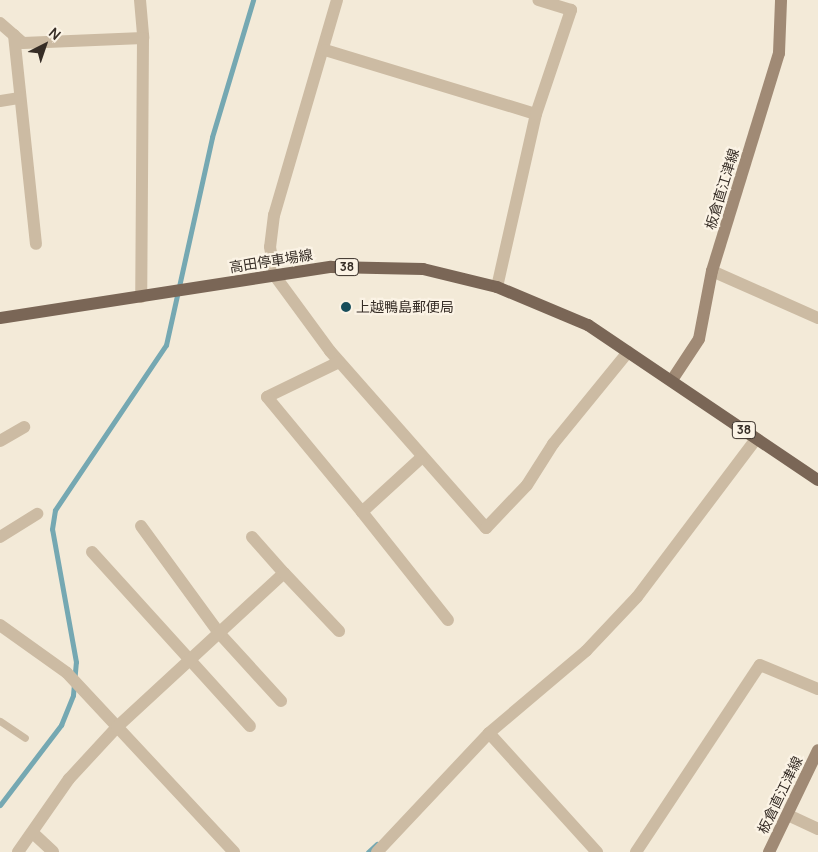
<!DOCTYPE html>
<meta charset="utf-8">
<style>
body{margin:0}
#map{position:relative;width:818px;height:852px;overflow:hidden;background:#f3ead8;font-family:Manrope,"Noto Sans JP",sans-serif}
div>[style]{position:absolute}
.stream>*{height:5px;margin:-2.5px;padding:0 2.5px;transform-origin:2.5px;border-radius:2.5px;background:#75a8b2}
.service>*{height:7px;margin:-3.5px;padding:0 3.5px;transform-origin:3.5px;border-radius:3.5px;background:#ccbba3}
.minor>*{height:12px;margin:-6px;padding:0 6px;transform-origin:6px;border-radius:6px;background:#ccbba3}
.tertiary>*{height:12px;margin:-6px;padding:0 6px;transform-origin:6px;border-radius:6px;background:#ccbba3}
.secondary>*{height:12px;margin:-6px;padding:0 6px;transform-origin:6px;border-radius:6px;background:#a08a75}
.primary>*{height:12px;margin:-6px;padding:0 6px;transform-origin:6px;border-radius:6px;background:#7a6656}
.dots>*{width:14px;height:14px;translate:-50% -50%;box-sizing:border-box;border:2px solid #fbf3e5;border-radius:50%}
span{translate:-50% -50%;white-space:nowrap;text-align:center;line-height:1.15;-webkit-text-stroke:4.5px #fbf3e5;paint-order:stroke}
.shield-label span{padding:1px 4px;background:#fbf3e5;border:1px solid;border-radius:4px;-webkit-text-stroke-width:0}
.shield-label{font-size:12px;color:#362d26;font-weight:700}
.street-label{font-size:14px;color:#362d26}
.poi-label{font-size:14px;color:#362d26}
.left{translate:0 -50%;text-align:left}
.north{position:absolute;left:20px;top:20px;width:50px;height:50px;-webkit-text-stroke:4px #fbf3e5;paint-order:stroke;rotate:41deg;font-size:14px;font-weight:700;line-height:20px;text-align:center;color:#362d26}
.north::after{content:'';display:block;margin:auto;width:18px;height:22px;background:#362d26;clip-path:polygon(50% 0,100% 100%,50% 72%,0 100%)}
</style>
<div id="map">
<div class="stream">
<div style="left:0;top:805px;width:101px;rotate:-52.7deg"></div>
<div style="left:61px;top:725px;width:32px;rotate:-68deg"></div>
<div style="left:73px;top:695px;width:33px;rotate:-85deg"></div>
<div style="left:76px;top:662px;width:135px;rotate:-100.2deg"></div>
<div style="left:52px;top:529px;width:19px;rotate:-81deg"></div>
<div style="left:55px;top:510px;width:199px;rotate:-56.1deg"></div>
<div style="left:166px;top:345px;width:213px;rotate:-77.5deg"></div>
<div style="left:212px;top:137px;width:143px;rotate:-73.3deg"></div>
<div style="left:368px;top:852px;width:12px;rotate:-42deg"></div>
</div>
<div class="service">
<div style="left:0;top:721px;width:30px;rotate:34deg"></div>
</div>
<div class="minor">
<div style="left:140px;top:0;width:38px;rotate:85deg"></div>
<div style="left:337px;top:0;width:224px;rotate:106.3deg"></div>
<div style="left:274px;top:215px;width:32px;rotate:97deg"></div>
<div style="left:270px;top:247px;width:29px;rotate:80deg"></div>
<div style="left:275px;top:276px;width:93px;rotate:53.7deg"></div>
<div style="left:330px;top:351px;width:236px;rotate:48.6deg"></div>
<div style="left:486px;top:528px;width:59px;rotate:-46.4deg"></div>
<div style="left:527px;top:485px;width:49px;rotate:-57.6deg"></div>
<div style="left:553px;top:444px;width:119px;rotate:-50.8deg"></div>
<div style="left:0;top:23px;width:30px;rotate:41deg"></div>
<div style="left:23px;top:43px;width:120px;rotate:-2.4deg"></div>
<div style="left:143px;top:38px;width:259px;rotate:90.4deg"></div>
<div style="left:14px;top:35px;width:210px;rotate:84deg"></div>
<div style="left:325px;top:50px;width:220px;rotate:16.9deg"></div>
<div style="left:0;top:101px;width:20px;rotate:-9deg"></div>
<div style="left:712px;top:271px;width:116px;rotate:23.9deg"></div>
<div style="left:497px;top:287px;width:177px;rotate:-77.3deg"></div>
<div style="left:536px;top:114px;width:110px;rotate:-71.4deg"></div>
<div style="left:571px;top:10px;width:34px;rotate:-163deg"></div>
<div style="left:339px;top:362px;width:80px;rotate:154.1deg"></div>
<div style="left:267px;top:397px;width:149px;rotate:50.4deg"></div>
<div style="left:362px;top:512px;width:80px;rotate:-42.5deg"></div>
<div style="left:0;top:441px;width:28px;rotate:-30deg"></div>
<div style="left:362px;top:512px;width:138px;rotate:51.5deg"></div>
<div style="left:141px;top:526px;width:132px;rotate:53.9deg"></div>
<div style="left:219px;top:633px;width:92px;rotate:47.6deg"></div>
<div style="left:0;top:537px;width:44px;rotate:-31.9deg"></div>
<div style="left:252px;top:537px;width:48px;rotate:48.4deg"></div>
<div style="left:92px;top:552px;width:235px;rotate:47.8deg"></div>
<div style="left:0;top:625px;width:82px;rotate:35.6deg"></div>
<div style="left:67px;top:673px;width:245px;rotate:47deg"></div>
<div style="left:489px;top:733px;width:161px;rotate:47.8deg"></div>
<div style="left:34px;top:834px;width:26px;rotate:43deg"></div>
<div style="left:18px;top:852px;width:89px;rotate:-55.1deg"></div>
<div style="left:69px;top:779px;width:71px;rotate:-47.3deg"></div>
<div style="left:117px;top:727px;width:227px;rotate:-42.7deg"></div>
<div style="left:284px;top:573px;width:80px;rotate:46.5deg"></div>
<div style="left:636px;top:852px;width:224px;rotate:-56.5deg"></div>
<div style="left:760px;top:665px;width:63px;rotate:22.5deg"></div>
</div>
<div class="tertiary">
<div style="left:788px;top:815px;width:33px;rotate:25deg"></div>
<div style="left:377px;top:852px;width:163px;rotate:-46.7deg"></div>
<div style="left:489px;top:733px;width:127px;rotate:-40.2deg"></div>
<div style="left:586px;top:651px;width:74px;rotate:-46.6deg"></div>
<div style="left:637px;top:597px;width:198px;rotate:-53deg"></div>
</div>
<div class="secondary">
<div style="left:672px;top:380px;width:49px;rotate:-56.6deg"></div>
<div style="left:699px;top:339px;width:69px;rotate:-79.2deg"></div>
<div style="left:712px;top:271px;width:228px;rotate:-72.9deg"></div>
<div style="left:779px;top:53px;width:53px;rotate:-87.8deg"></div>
<div style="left:769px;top:852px;width:113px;rotate:-64.3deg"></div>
</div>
<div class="primary">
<div style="left:0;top:318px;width:335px;rotate:-8.8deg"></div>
<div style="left:331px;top:267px;width:92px;rotate:1.2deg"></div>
<div style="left:423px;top:269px;width:76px;rotate:13.7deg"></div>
<div style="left:497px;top:287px;width:99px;rotate:22.7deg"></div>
<div style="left:588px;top:325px;width:277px;rotate:34deg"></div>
</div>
<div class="dots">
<div style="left:346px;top:307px;background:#184e5b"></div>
</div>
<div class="shield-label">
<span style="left:347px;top:267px">38</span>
<span style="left:744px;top:430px">38</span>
</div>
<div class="street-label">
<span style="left:722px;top:189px;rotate:-73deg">板倉直江津線</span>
<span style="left:271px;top:261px;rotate:-9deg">高田停車場線</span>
<span style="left:780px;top:795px;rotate:-64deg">板倉直江津線</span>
</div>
<div class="poi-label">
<span class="left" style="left:356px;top:307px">上越鴨島郵便局</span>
</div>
<div class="north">N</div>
</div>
